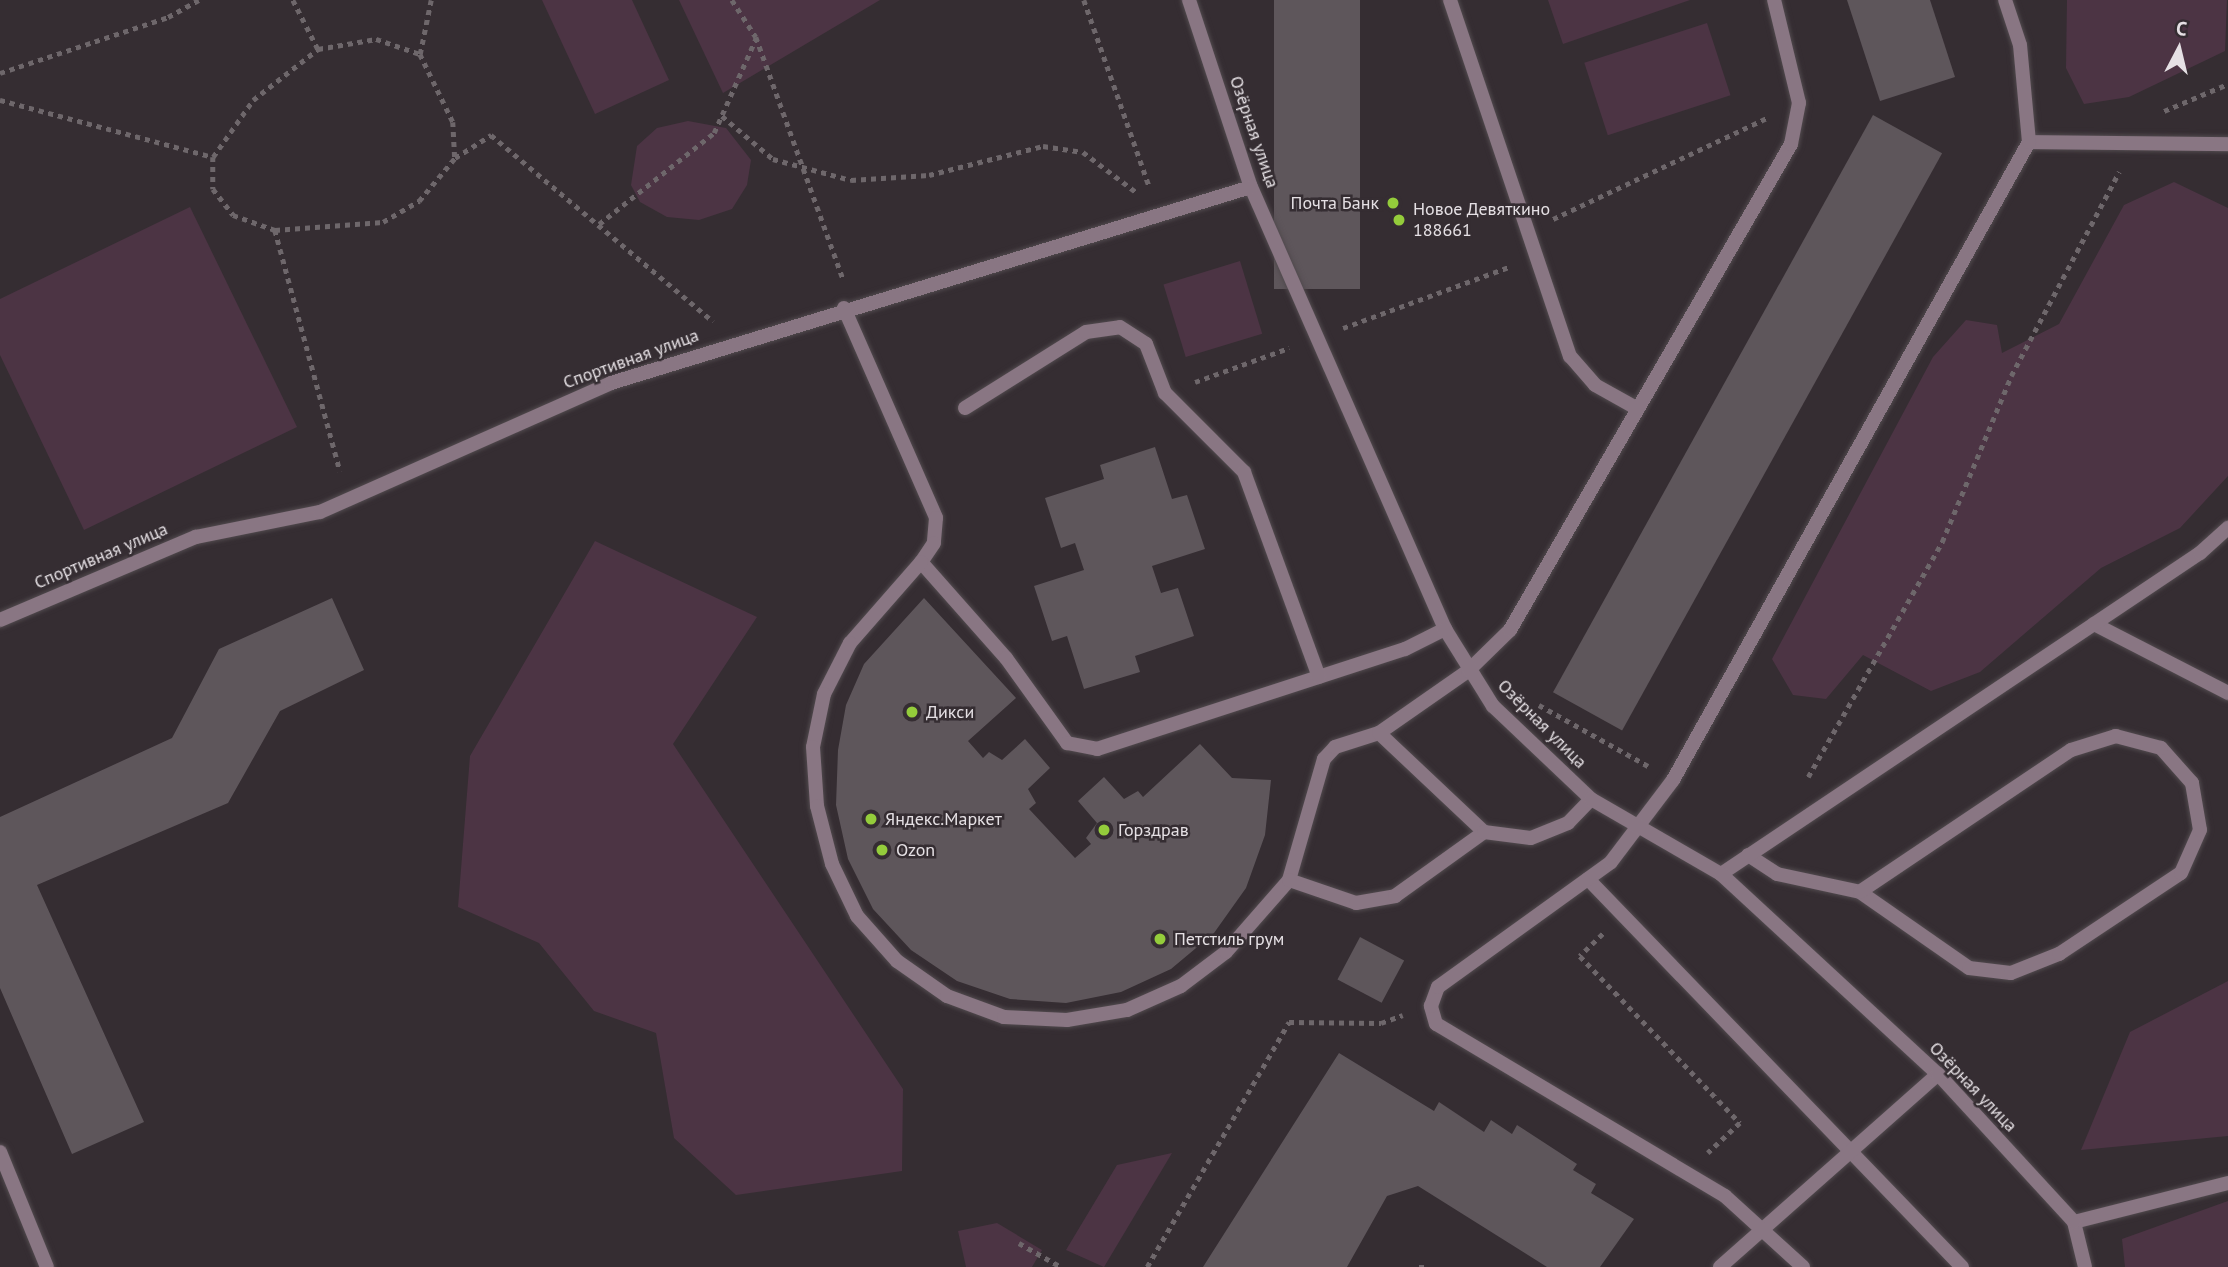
<!DOCTYPE html>
<meta charset="utf-8">
<style>
body{margin:0}
#map{position:relative;width:2228px;height:1267px;overflow:hidden;background:#352d32;font-family:"PT Sans",sans-serif}
div>[style]{position:absolute}
.green>*{inset:0;background:#4c3444;transform-origin:0 0}
.building>*{inset:0;background:#5e565b;transform-origin:0 0}
.path>*{height:4.5px;margin-top:-2.25px;transform-origin:0;background:repeating-linear-gradient(90deg,#6e676b 0 5px,transparent 0 10px)}
.roads{filter:drop-shadow(0 0 2px #514a4e) drop-shadow(0 0 2px #514a4e)}
.lane>*{height:14px;margin:-7px;padding:0 7px;transform-origin:7px;border-radius:7px;background:#897683}
.street>*{height:14px;margin:-7px;padding:0 7px;transform-origin:7px;border-radius:7px;background:#897683}
.dots>*{width:19px;height:19px;translate:-50% -50%;box-sizing:border-box;border:4px solid #352d32;border-radius:50%}
span{translate:-50% -50%;white-space:nowrap;text-align:center;line-height:1.15;-webkit-text-stroke:5px #352d32;paint-order:stroke}
.street-label{font-size:18px;color:#e5e0e4}
.poi-label{font-size:18px;color:#e5e0e4}
.right{translate:-100% -50%;text-align:right}
.left{translate:0 -50%;text-align:left}
.north{position:absolute;left:2144px;top:14px;width:70px;height:70px;-webkit-text-stroke:5px #352d32;paint-order:stroke;rotate:7deg;font-size:19px;font-weight:700;line-height:28px;text-align:center;color:#e5e0e4}
.north::after{content:'';display:block;margin:auto;width:24px;height:32px;background:#e5e0e4;clip-path:polygon(50% 0,100% 100%,50% 72%,0 100%)}
</style>
<div id="map">
<div class="green">
<div style="clip-path:polygon(542px 0,632px 0,669px 80px,595px 114px)"></div>
<div style="clip-path:polygon(679px 0,880px 0,723px 93px)"></div>
<div style="clip-path:polygon(1548px 0,1690px 0,1563px 44px)"></div>
<div style="clip-path:polygon(2067px 0,2227px 0,2225px 51px,2129px 97px,2084px 104px,2066px 68px)"></div>
<div style="left:1707px;top:23px;width:76px;height:129px;rotate:72deg"></div>
<div style="clip-path:polygon(688px 121px,726px 128px,751px 160px,747px 185px,732px 209px,699px 220px,667px 217px,640px 202px,631px 185px,637px 146px,657px 128px)"></div>
<div style="clip-path:polygon(2174px 182px,2228px 208px,2228px 476px,2180px 528px,2101px 568px,1980px 672px,1931px 691px,1863px 655px,1826px 699px,1793px 695px,1772px 659px,1933px 357px,1966px 320px,1997px 325px,2002px 353px,2059px 324px,2124px 205px)"></div>
<div style="clip-path:polygon(190px 207px,297px 427px,84px 530px,0 355px,0 299px)"></div>
<div style="left:1240px;top:261px;width:76px;height:80px;rotate:73deg"></div>
<div style="clip-path:polygon(595px 541px,757px 617px,673px 744px,903px 1089px,902px 1171px,736px 1195px,674px 1138px,656px 1033px,594px 1011px,539px 943px,458px 907px,470px 756px)"></div>
<div style="clip-path:polygon(2228px 981px,2228px 1136px,2081px 1150px,2130px 1032px)"></div>
<div style="clip-path:polygon(1172px 1153px,1104px 1267px,1066px 1250px,1117px 1165px)"></div>
<div style="clip-path:polygon(2228px 1201px,2228px 1267px,2125px 1267px,2122px 1239px)"></div>
<div style="clip-path:polygon(997px 1223px,1042px 1250px,1032px 1267px,966px 1267px,958px 1231px)"></div>
</div>
<div class="building">
<div style="left:1274px;top:0;width:86px;height:289px"></div>
<div style="clip-path:polygon(1847px 0,1930px 0,1955px 77px,1880px 101px)"></div>
<div style="left:1873px;top:115px;width:79px;height:660px;rotate:29deg"></div>
<div style="clip-path:polygon(1155px 447px,1172px 499px,1187px 495px,1205px 549px,1152px 566px,1161px 593px,1178px 588px,1194px 636px,1135px 656px,1140px 672px,1084px 689px,1067px 636px,1052px 641px,1034px 586px,1084px 570px,1075px 543px,1061px 548px,1045px 498px,1104px 479px,1100px 465px)"></div>
<div style="clip-path:polygon(332px 598px,364px 670px,280px 711px,228px 803px,37px 885px,144px 1122px,72px 1154px,0 988px,0 817px,172px 738px,219px 649px)"></div>
<div style="clip-path:polygon(924px 598px,1016px 698px,968px 741px,983px 758px,989px 752px,1002px 760px,1025px 739px,1032px 747px,1050px 768px,1028px 789px,1036px 803px,1029px 809px,1075px 858px,1091px 844px,1086px 838px,1097px 823px,1078px 801px,1104px 777px,1124px 799px,1138px 791px,1143px 797px,1200px 744px,1232px 778px,1271px 780px,1265px 835px,1246px 888px,1214px 933px,1171px 969px,1121px 992px,1066px 1003px,1010px 999px,957px 981px,911px 950px,873px 909px,848px 859px,836px 805px,838px 750px,846px 705px,864px 664px)"></div>
<div style="left:1360px;top:937px;width:50px;height:48px;rotate:28deg"></div>
<div style="clip-path:polygon(1339px 1053px,1434px 1111px,1439px 1102px,1484px 1132px,1491px 1120px,1512px 1134px,1517px 1125px,1577px 1164px,1573px 1170px,1596px 1184px,1591px 1193px,1634px 1219px,1600px 1267px,1547px 1267px,1418px 1186px,1387px 1196px,1347px 1267px,1203px 1267px)"></div>
</div>
<div class="path">
<div style="left:293px;top:0;width:55px;rotate:63deg"></div>
<div style="left:732px;top:0;width:44px;rotate:57deg"></div>
<div style="left:756px;top:37px;width:259px;rotate:70.2deg"></div>
<div style="left:1084px;top:0;width:199px;rotate:70.7deg"></div>
<div style="left:420px;top:54px;width:55px;rotate:-78.5deg"></div>
<div style="left:0;top:73px;width:177px;rotate:-18.4deg"></div>
<div style="left:168px;top:17px;width:35px;rotate:-29deg"></div>
<div style="left:0;top:100px;width:220px;rotate:15deg"></div>
<div style="left:213px;top:157px;width:32px;rotate:90deg"></div>
<div style="left:213px;top:189px;width:33px;rotate:52deg"></div>
<div style="left:233px;top:215px;width:45px;rotate:19.7deg"></div>
<div style="left:275px;top:230px;width:250px;rotate:74.9deg"></div>
<div style="left:2164px;top:111px;width:69px;rotate:-22.9deg"></div>
<div style="left:722px;top:116px;width:67px;rotate:40.1deg"></div>
<div style="left:773px;top:159px;width:81px;rotate:15.1deg"></div>
<div style="left:851px;top:180px;width:78px;rotate:-3.7deg"></div>
<div style="left:929px;top:175px;width:118px;rotate:-14.3deg"></div>
<div style="left:1043px;top:146px;width:40px;rotate:8.5deg"></div>
<div style="left:1083px;top:152px;width:66px;rotate:37deg"></div>
<div style="left:213px;top:157px;width:70px;rotate:-54.9deg"></div>
<div style="left:253px;top:100px;width:83px;rotate:-38.1deg"></div>
<div style="left:318px;top:49px;width:59px;rotate:-9.8deg"></div>
<div style="left:376px;top:39px;width:46px;rotate:18.8deg"></div>
<div style="left:420px;top:54px;width:76px;rotate:64.1deg"></div>
<div style="left:453px;top:122px;width:36px;rotate:87deg"></div>
<div style="left:1553px;top:219px;width:237px;rotate:-25.3deg"></div>
<div style="left:599px;top:224px;width:147px;rotate:-38.4deg"></div>
<div style="left:714px;top:133px;width:104px;rotate:-66.1deg"></div>
<div style="left:275px;top:230px;width:108px;rotate:-4.2deg"></div>
<div style="left:383px;top:222px;width:42px;rotate:-30.3deg"></div>
<div style="left:419px;top:201px;width:56px;rotate:-50.1deg"></div>
<div style="left:455px;top:158px;width:43px;rotate:-32.6deg"></div>
<div style="left:491px;top:135px;width:290px;rotate:40deg"></div>
<div style="left:1343px;top:328px;width:177px;rotate:-20.2deg"></div>
<div style="left:1195px;top:382px;width:100px;rotate:-19.9deg"></div>
<div style="left:1539px;top:705px;width:125px;rotate:29.2deg"></div>
<div style="left:1808px;top:777px;width:271px;rotate:-60.3deg"></div>
<div style="left:1942px;top:542px;width:180px;rotate:-67.4deg"></div>
<div style="left:2011px;top:376px;width:231px;rotate:-62.1deg"></div>
<div style="left:1603px;top:934px;width:32px;rotate:136deg"></div>
<div style="left:1580px;top:956px;width:231px;rotate:46.2deg"></div>
<div style="left:1740px;top:1123px;width:44px;rotate:136.8deg"></div>
<div style="left:1019px;top:1243px;width:48px;rotate:29.7deg"></div>
<div style="left:1147px;top:1267px;width:283px;rotate:-59.9deg"></div>
<div style="left:1289px;top:1022px;width:92px;rotate:0.6deg"></div>
<div style="left:1381px;top:1023px;width:23px;rotate:-20deg"></div>
<div style="left:1419px;top:1267px;width:6px"></div>
</div>
<div class="roads">
<div class="lane">
<div style="left:1450px;top:0;width:376px;rotate:71.4deg"></div>
<div style="left:1570px;top:356px;width:38px;rotate:49deg"></div>
<div style="left:1595px;top:385px;width:49px;rotate:29.2deg"></div>
<div style="left:2029px;top:142px;width:199px;rotate:0.6deg"></div>
<div style="left:844px;top:308px;width:229px;rotate:66.3deg"></div>
<div style="left:936px;top:518px;width:25px;rotate:95deg"></div>
<div style="left:934px;top:543px;width:23px;rotate:124deg"></div>
<div style="left:921px;top:562px;width:128px;rotate:48.5deg"></div>
<div style="left:1006px;top:658px;width:105px;rotate:54.3deg"></div>
<div style="left:1067px;top:743px;width:31px;rotate:11deg"></div>
<div style="left:1097px;top:749px;width:324px;rotate:-18deg"></div>
<div style="left:1405px;top:649px;width:45px;rotate:-26.6deg"></div>
<div style="left:965px;top:408px;width:143px;rotate:-32.1deg"></div>
<div style="left:1086px;top:332px;width:34px;rotate:-8deg"></div>
<div style="left:1120px;top:327px;width:31px;rotate:33deg"></div>
<div style="left:1146px;top:344px;width:53px;rotate:68.8deg"></div>
<div style="left:1165px;top:393px;width:112px;rotate:45deg"></div>
<div style="left:1244px;top:472px;width:218px;rotate:69.9deg"></div>
<div style="left:921px;top:562px;width:108px;rotate:131.2deg"></div>
<div style="left:850px;top:643px;width:57px;rotate:117deg"></div>
<div style="left:824px;top:694px;width:54px;rotate:101.7deg"></div>
<div style="left:813px;top:747px;width:59px;rotate:86.1deg"></div>
<div style="left:817px;top:806px;width:60px;rotate:75.5deg"></div>
<div style="left:832px;top:864px;width:58px;rotate:64.3deg"></div>
<div style="left:857px;top:916px;width:60px;rotate:48.4deg"></div>
<div style="left:897px;top:961px;width:61px;rotate:35deg"></div>
<div style="left:947px;top:996px;width:61px;rotate:20.2deg"></div>
<div style="left:1004px;top:1017px;width:63px;rotate:2.7deg"></div>
<div style="left:1067px;top:1020px;width:61px;rotate:-9.5deg"></div>
<div style="left:1127px;top:1010px;width:59px;rotate:-24deg"></div>
<div style="left:1181px;top:986px;width:56px;rotate:-37.1deg"></div>
<div style="left:1226px;top:952px;width:96px;rotate:-48.8deg"></div>
<div style="left:1289px;top:880px;width:126px;rotate:-73.9deg"></div>
<div style="left:1324px;top:759px;width:16px;rotate:-47deg"></div>
<div style="left:1335px;top:747px;width:46px;rotate:-17.7deg"></div>
<div style="left:1379px;top:733px;width:108px;rotate:-34.9deg"></div>
<div style="left:1468px;top:671px;width:59px;rotate:-44.3deg"></div>
<div style="left:1510px;top:630px;width:561px;rotate:-59.96deg"></div>
<div style="left:1791px;top:144px;width:42px;rotate:-79deg"></div>
<div style="left:1799px;top:103px;width:106px;rotate:-103.6deg"></div>
<div style="left:2094px;top:624px;width:151px;rotate:27.2deg"></div>
<div style="left:1379px;top:733px;width:144px;rotate:43.3deg"></div>
<div style="left:1748px;top:855px;width:35px;rotate:33deg"></div>
<div style="left:1777px;top:874px;width:85px;rotate:12.2deg"></div>
<div style="left:1860px;top:892px;width:133px;rotate:34.9deg"></div>
<div style="left:1969px;top:968px;width:42px;rotate:6.8deg"></div>
<div style="left:2011px;top:973px;width:52px;rotate:-21.6deg"></div>
<div style="left:2059px;top:954px;width:146px;rotate:-33.6deg"></div>
<div style="left:2181px;top:873px;width:47px;rotate:-66.2deg"></div>
<div style="left:2200px;top:830px;width:48px;rotate:-99.7deg"></div>
<div style="left:2192px;top:783px;width:47px;rotate:-131.5deg"></div>
<div style="left:2161px;top:748px;width:47px;rotate:-165.1deg"></div>
<div style="left:2116px;top:736px;width:47px;rotate:162.7deg"></div>
<div style="left:2071px;top:750px;width:254px;rotate:146.1deg"></div>
<div style="left:1721px;top:874px;width:577px;rotate:-33.83deg"></div>
<div style="left:2200px;top:553px;width:38px;rotate:-42deg"></div>
<div style="left:1588px;top:879px;width:539px;rotate:46.05deg"></div>
<div style="left:1289px;top:880px;width:71px;rotate:18.9deg"></div>
<div style="left:1356px;top:903px;width:40px;rotate:-10deg"></div>
<div style="left:1395px;top:896px;width:110px;rotate:-35.7deg"></div>
<div style="left:1484px;top:832px;width:47px;rotate:7.3deg"></div>
<div style="left:1531px;top:838px;width:40px;rotate:-22deg"></div>
<div style="left:1568px;top:823px;width:33px;rotate:-46deg"></div>
<div style="left:1720px;top:1267px;width:291px;rotate:-41.5deg"></div>
<div style="left:1803px;top:1267px;width:105px;rotate:-137.7deg"></div>
<div style="left:1725px;top:1196px;width:336px;rotate:-149.2deg"></div>
<div style="left:1436px;top:1024px;width:19px;rotate:-106deg"></div>
<div style="left:1431px;top:1006px;width:20px;rotate:-70deg"></div>
<div style="left:1438px;top:987px;width:213px;rotate:-35.8deg"></div>
<div style="left:1611px;top:862px;width:103px;rotate:-52.9deg"></div>
<div style="left:1673px;top:780px;width:731px;rotate:-60.84deg"></div>
<div style="left:2029px;top:142px;width:97px;rotate:-95.3deg"></div>
<div style="left:2020px;top:45px;width:47px;rotate:-108.4deg"></div>
<div style="left:2085px;top:1267px;width:46px;rotate:-103.7deg"></div>
<div style="left:2074px;top:1222px;width:159px;rotate:-14.2deg"></div>
</div>
<div class="street">
<div style="left:1189px;top:0;width:197px;rotate:71.7deg"></div>
<div style="left:1251px;top:187px;width:483px;rotate:66.3deg"></div>
<div style="left:1445px;top:629px;width:91px;rotate:58.1deg"></div>
<div style="left:1493px;top:706px;width:135px;rotate:43.5deg"></div>
<div style="left:1591px;top:799px;width:150px;rotate:30deg"></div>
<div style="left:1721px;top:874px;width:295px;rotate:42.7deg"></div>
<div style="left:1938px;top:1074px;width:201px;rotate:47.4deg"></div>
<div style="left:0;top:620px;width:213px;rotate:-23deg"></div>
<div style="left:196px;top:537px;width:126px;rotate:-11.4deg"></div>
<div style="left:320px;top:512px;width:318px;rotate:-23.9deg"></div>
<div style="left:611px;top:383px;width:669px;rotate:-17.03deg"></div>
<div style="left:0;top:1152px;width:124px;rotate:67.8deg"></div>
</div>
</div>
<div class="dots">
<div style="left:1393px;top:203px;background:#94cc3b"></div>
<div style="left:1399px;top:220px;background:#94cc3b"></div>
<div style="left:912px;top:712px;background:#94cc3b"></div>
<div style="left:871px;top:819px;background:#94cc3b"></div>
<div style="left:1104px;top:830px;background:#94cc3b"></div>
<div style="left:882px;top:850px;background:#94cc3b"></div>
<div style="left:1160px;top:939px;background:#94cc3b"></div>
</div>
<div class="street-label">
<span style="left:1254px;top:132px;rotate:71deg">Озёрная улица</span>
<span style="left:631px;top:359px;rotate:-20deg">Спортивная улица</span>
<span style="left:101px;top:556px;rotate:-23deg">Спортивная улица</span>
<span style="left:1542px;top:724px;rotate:45deg">Озёрная улица</span>
<span style="left:1973px;top:1087px;rotate:46deg">Озёрная улица</span>
</div>
<div class="poi-label">
<span class="right" style="left:1379px;top:203px">Почта Банк</span>
<span class="left" style="left:1413px;top:220px">Новое Девяткино<br>188661</span>
<span class="left" style="left:926px;top:712px">Дикси</span>
<span class="left" style="left:885px;top:819px">Яндекс.Маркет</span>
<span class="left" style="left:1118px;top:830px">Горздрав</span>
<span class="left" style="left:896px;top:850px">Ozon</span>
<span class="left" style="left:1174px;top:939px">Петстиль грум</span>
</div>
<div class="north">С</div>
</div>
